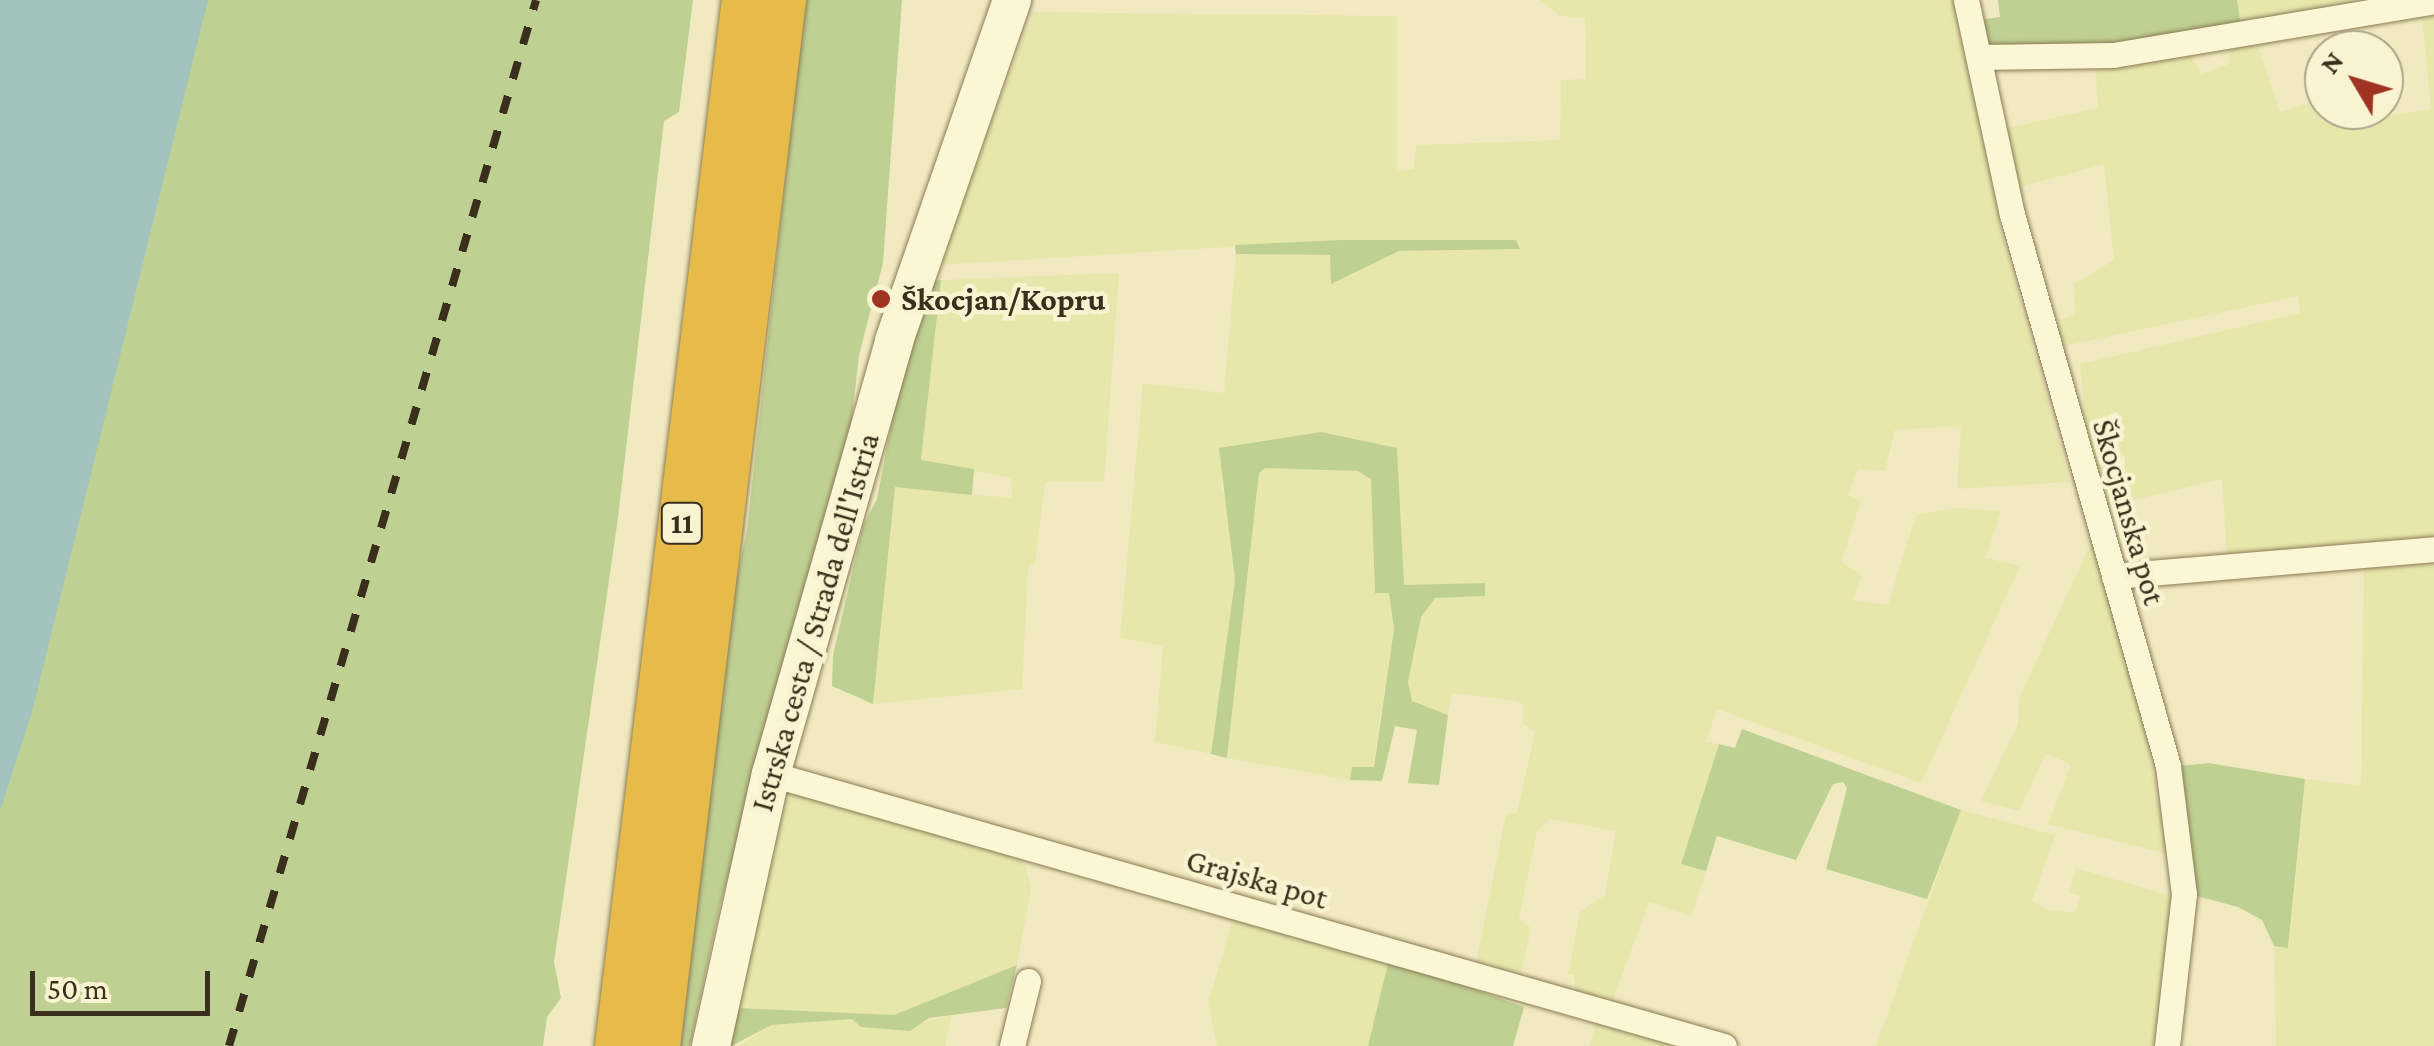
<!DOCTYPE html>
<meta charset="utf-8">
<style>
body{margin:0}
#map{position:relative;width:2434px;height:1046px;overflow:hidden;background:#f1eac0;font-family:"Crimson Pro",serif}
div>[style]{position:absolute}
.farmland>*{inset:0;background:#e7e7ac}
.green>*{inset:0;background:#bfd093}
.water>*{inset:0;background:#a3c3be}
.roads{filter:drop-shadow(0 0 2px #8b7b56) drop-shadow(0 0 2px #8b7b56)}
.street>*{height:25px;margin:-12.5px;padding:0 12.5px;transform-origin:12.5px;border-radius:12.5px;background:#fbf6d4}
.secondary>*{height:38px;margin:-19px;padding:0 19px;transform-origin:19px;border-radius:19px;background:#fbf6d4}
.highway>*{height:48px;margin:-24px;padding:0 24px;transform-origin:24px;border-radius:24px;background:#e7bb4a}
.rail>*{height:8px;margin-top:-4px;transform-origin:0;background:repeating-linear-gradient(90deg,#3a2f1c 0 18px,transparent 0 36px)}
.dots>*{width:28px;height:28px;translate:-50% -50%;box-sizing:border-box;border:5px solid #f8f3d0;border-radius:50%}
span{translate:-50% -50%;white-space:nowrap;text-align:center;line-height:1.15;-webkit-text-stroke:9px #f8f3d0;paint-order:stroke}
.shield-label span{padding:2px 8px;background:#f8f3d0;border:2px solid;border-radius:8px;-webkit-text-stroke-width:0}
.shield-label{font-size:30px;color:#3a2f1c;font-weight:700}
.poi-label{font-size:32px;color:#3a2f1c;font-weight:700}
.left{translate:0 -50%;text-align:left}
.street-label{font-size:32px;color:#3a2f1c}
.north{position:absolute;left:2304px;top:30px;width:100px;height:100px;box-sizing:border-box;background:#f8f3d0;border:2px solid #aca588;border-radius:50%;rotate:308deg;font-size:28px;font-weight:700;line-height:40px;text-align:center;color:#3a2f1c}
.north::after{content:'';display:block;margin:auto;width:35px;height:45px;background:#9f3422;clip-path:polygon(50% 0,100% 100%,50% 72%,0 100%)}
.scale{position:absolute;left:30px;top:971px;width:180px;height:45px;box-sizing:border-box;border:5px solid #3a2f1c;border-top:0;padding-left:12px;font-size:30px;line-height:35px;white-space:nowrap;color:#3a2f1c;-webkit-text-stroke:8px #f8f3d0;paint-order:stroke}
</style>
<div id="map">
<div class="farmland">
<div style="clip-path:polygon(1540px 0,1958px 0,2000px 227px,2070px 482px,1957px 489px,1961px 426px,1895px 430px,1885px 471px,1858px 469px,1848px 495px,1861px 501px,1841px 562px,1862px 575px,1853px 600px,1888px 605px,1916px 515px,1958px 508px,2001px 511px,1986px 558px,2020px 566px,1921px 783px,1717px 709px,1706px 742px,1719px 744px,1681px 863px,1706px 871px,1691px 916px,1649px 902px,1611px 1005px,1575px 989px,1574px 975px,1568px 974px,1580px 912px,1605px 895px,1616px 831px,1550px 819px,1537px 831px,1519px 919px,1531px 928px,1521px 974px,1476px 962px,1506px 814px,1517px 813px,1535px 732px,1523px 724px,1523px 705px,1517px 701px,1452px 693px,1448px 715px,1411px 701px,1408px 682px,1421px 617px,1434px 598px,1485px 596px,1485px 584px,1403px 585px,1397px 448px,1321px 432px,1299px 437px,1220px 485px,1232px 511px,1235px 580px,1211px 754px,1155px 742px,1163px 646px,1120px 638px,1143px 383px,1224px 393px,1236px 254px,1331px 255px,1331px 283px,1399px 251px,1519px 249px,1341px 240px,938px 265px,1033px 12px,1397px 16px,1397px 171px,1414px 169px,1416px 145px,1560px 140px,1561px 80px,1586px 79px,1585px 18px,1560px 16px)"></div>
<div style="clip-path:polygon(2237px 0,2421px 0,2241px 26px)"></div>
<div style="clip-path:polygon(2434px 6px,2434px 539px,2227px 555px,2222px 479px,2105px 507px,2089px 455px,2080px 364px,2300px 313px,2298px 296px,2059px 347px,2052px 324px,2075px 314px,2074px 284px,2114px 260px,2104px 164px,2016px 188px,2004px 129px,2098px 108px,2095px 64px,2191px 55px,2201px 74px,2229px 64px,2229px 46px,2256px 40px,2280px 112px,2324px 99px,2324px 110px,2384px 107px,2389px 116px,2431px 109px,2421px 8px)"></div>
<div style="clip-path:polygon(1119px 273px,1104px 482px,1045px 482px,1035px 562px,1028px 568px,1022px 689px,873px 704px,895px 487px,1012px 498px,1011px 478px,921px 461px,941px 280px)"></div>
<div style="clip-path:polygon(1265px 468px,1358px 471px,1371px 479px,1375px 593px,1389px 592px,1394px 629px,1373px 767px,1352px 768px,1350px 780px,1227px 758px,1259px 473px)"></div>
<div style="clip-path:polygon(2092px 541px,2147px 740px,2168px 854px,2048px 824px,2071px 765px,2046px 753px,2019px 811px,1981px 801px,2018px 724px,2019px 698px)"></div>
<div style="clip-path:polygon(2434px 551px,2434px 1046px,2276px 1046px,2274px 946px,2289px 947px,2305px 779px,2361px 786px,2364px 557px)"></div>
<div style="clip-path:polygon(790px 786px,1011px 850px,1025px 865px,1031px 889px,1017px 965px,894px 1015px,738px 1008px)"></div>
<div style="clip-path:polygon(1961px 810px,2055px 835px,2032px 901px,2049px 910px,2075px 913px,2081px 896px,2069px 893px,2076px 868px,2175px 897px,2153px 1046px,1876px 1046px)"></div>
<div style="clip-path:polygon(1233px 919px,1389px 959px,1368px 1046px,1217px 1046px,1208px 1003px)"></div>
<div style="clip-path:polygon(952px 1015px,945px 1046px,738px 1046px,772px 1025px,853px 1019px,919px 1024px)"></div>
<div style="clip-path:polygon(1598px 1019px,1690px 1046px,1589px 1046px)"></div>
</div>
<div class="green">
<div style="clip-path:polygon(0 0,693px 0,679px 112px,664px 121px,618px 518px,554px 962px,561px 998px,547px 1017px,543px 1046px,0 1046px)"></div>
<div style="clip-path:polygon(805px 0,902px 0,883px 263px,859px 355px,849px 443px,720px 905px,690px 1046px,668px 1046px,717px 669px,747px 530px)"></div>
<div style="clip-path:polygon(1998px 0,2237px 0,2241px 26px,2112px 47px,2010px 52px,1987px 44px,1978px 20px,2000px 17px)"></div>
<div style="clip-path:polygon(1341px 240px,1516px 240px,1520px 249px,1399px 251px,1331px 284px,1330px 255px,1236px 254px,1235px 245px)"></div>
<div style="clip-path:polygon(941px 280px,921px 460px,974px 469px,972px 495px,895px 487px,873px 704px,832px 686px,833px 655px,863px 526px,877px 499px,910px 327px,924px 283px)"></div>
<div style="clip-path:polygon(1321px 432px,1397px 448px,1404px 585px,1485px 583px,1485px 596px,1435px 598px,1421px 617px,1408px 682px,1412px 701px,1448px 715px,1439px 785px,1408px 783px,1417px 730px,1395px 726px,1382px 781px,1350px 780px,1352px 767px,1374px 767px,1394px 629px,1389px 593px,1375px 593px,1371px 479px,1358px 471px,1265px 468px,1259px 473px,1227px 758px,1211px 754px,1235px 580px,1219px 448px)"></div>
<div style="clip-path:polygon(1742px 729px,1961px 810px,1927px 899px,1826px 869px,1847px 788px,1843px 782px,1833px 784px,1796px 860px,1717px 836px,1706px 871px,1681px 864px,1719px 744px,1735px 748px)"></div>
<div style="clip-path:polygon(2209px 763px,2305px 779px,2288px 948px,2274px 946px,2262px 920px,2238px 907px,2193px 895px,2180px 766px)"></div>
<div style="clip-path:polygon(1389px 959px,1524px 1007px,1513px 1046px,1368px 1046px)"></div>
<div style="clip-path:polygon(1017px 965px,1006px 1008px,929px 1018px,910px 1031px,861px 1027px,852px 1019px,772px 1025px,731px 1046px,738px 1008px,894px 1015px)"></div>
</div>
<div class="water">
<div style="clip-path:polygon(0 0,208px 0,32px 712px,0 811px)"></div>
</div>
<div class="roads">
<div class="street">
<div style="left:1966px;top:0;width:219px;rotate:77.9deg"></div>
<div style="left:2012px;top:214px;width:574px;rotate:74.22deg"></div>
<div style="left:2168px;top:766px;width:129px;rotate:82.9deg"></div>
<div style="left:2184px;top:894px;width:153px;rotate:96.4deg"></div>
<div style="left:1979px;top:57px;width:134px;rotate:-0.9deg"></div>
<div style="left:2113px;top:55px;width:326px;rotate:-9.5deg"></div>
<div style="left:2114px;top:576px;width:321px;rotate:-4.8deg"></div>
<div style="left:771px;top:774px;width:991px;rotate:15.93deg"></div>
<div style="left:1012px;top:1046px;width:67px;rotate:-76.2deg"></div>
</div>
<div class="secondary">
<div style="left:711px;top:1046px;width:279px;rotate:-77.6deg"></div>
<div style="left:771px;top:774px;width:450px;rotate:-74.1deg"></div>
<div style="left:894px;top:341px;width:361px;rotate:-70.9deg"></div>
</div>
<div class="highway">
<div style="left:619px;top:1046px;width:1054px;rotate:-83.08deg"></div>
<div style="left:656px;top:1046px;width:1054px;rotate:-83.13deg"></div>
</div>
</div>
<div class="rail">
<div style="left:229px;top:1046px;width:1090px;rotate:-73.64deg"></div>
</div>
<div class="dots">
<div style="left:881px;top:299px;background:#9f3422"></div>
</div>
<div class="shield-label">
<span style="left:682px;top:523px">11</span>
</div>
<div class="poi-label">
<span class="left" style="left:901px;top:299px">Škocjan/Kopru</span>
</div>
<div class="street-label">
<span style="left:2129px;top:512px;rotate:74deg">Škocjanska pot</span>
<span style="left:815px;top:622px;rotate:-74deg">Istrska cesta / Strada dell'Istria</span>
<span style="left:1257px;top:879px;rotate:16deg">Grajska pot</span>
</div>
<div class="north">N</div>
<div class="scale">50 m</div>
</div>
